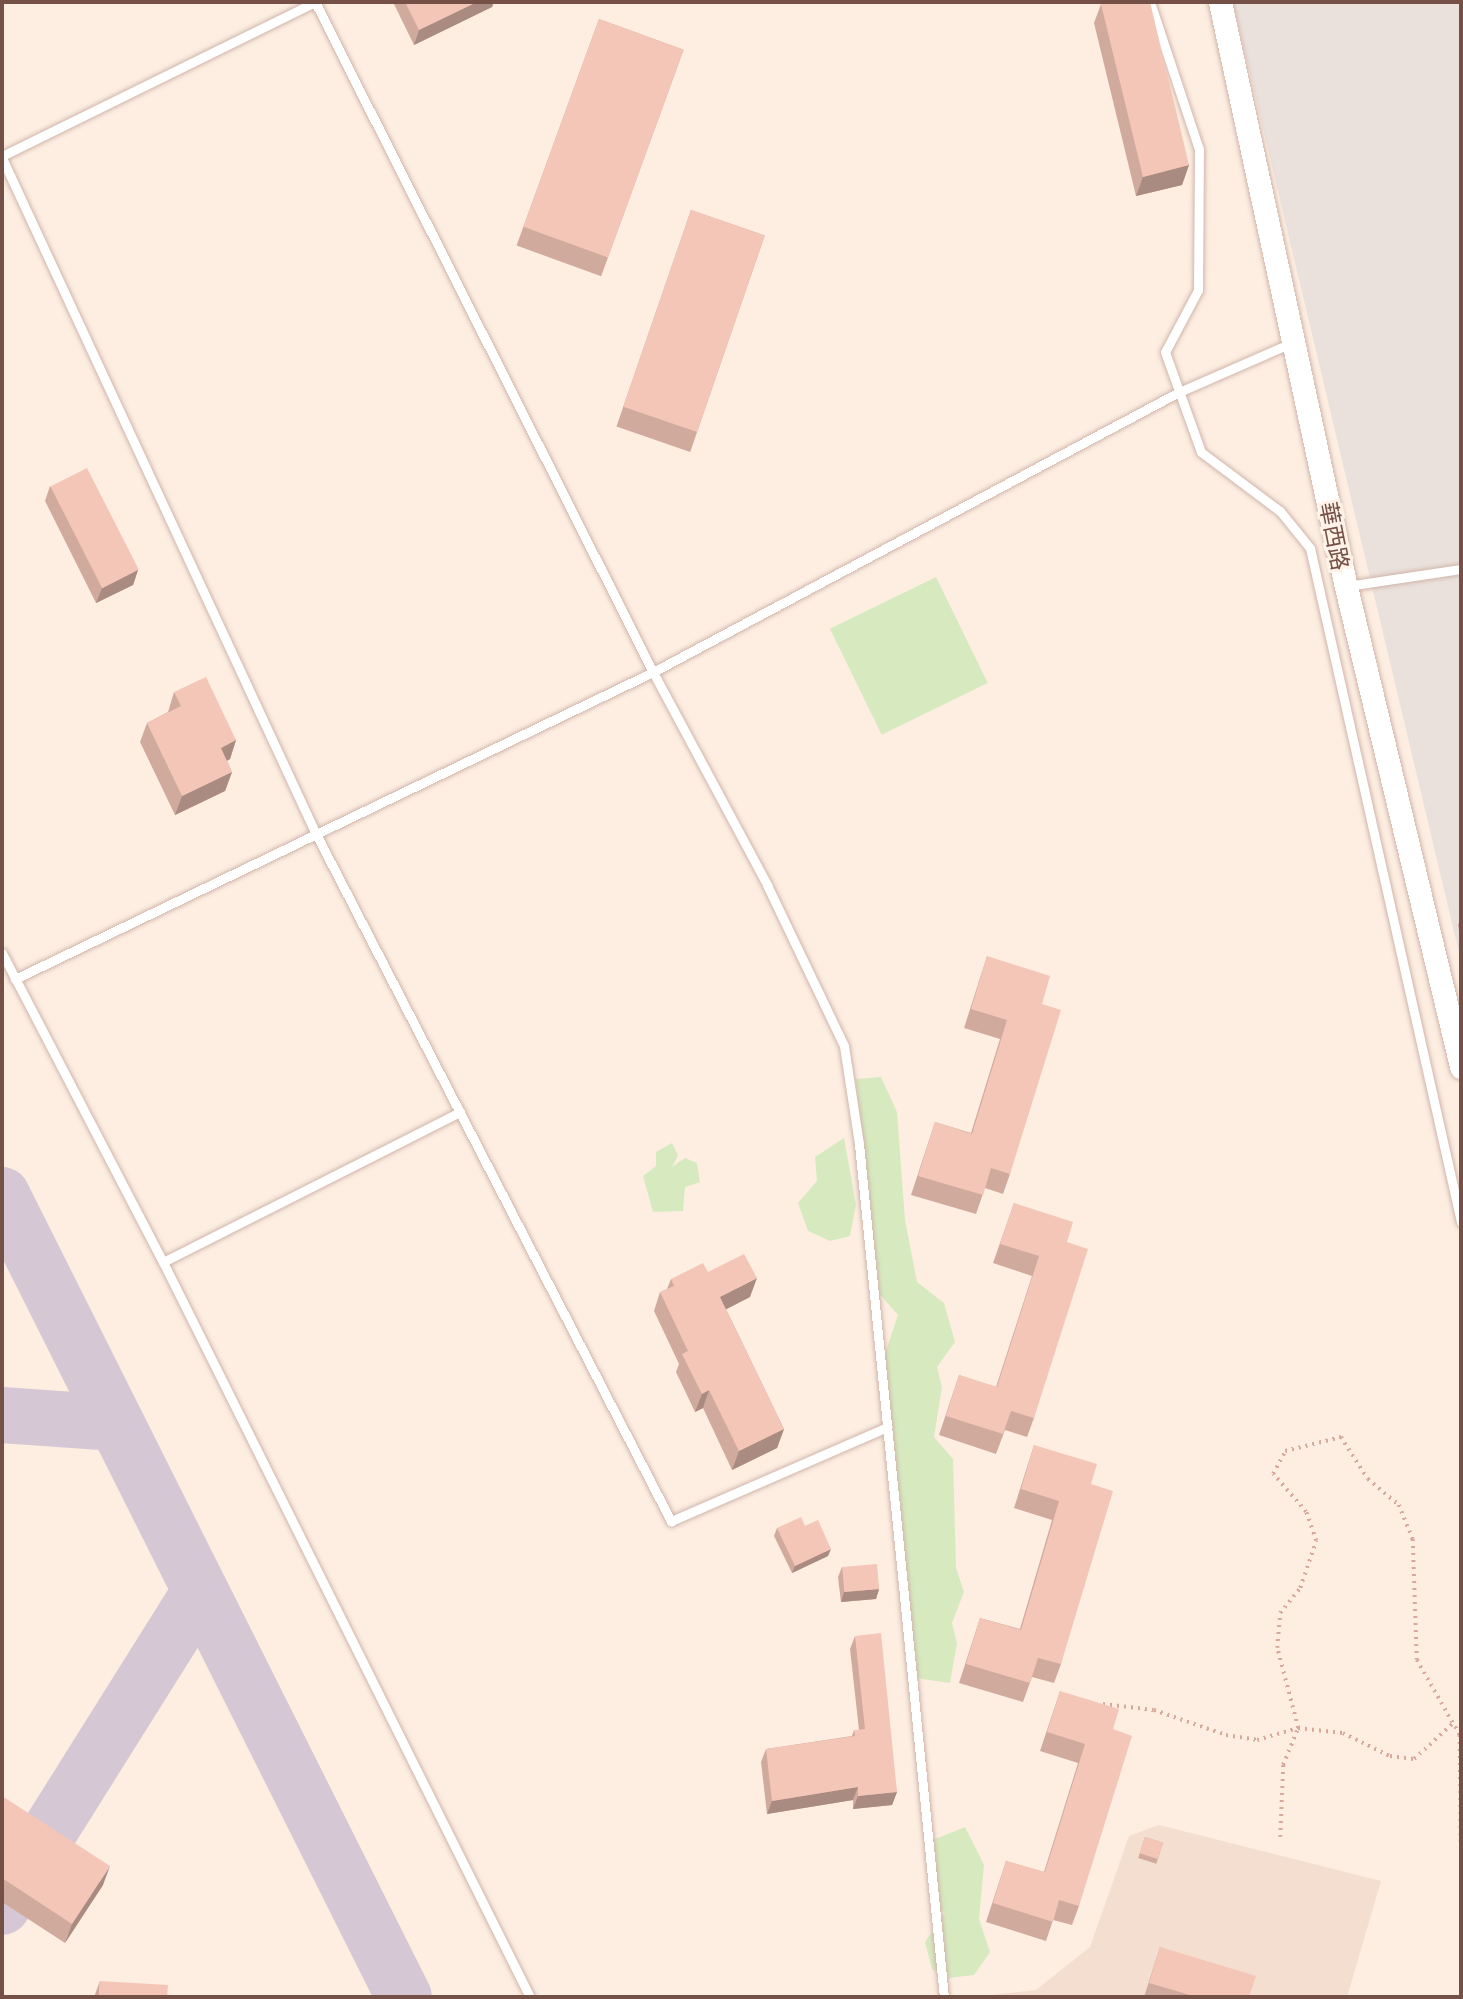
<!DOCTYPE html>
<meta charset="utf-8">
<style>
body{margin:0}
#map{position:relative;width:1463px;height:1999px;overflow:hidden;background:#fdeee1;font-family:"Open Sans","Noto Sans TC",sans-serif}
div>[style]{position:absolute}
.residential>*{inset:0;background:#f4decf}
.industrial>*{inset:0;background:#ebe1dc}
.green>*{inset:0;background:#d7eabf;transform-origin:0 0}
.taxiway>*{height:56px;margin:-28px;padding:0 28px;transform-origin:28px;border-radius:28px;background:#d6c7d4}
.path>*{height:3.5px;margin-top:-1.75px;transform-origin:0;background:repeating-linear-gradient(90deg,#d7a99b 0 2px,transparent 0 7px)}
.roads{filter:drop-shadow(0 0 2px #d0b5ab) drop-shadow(0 0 2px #d0b5ab)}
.service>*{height:9px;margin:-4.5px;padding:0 4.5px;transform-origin:4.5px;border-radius:4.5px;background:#fff}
.tertiary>*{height:23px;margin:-11.5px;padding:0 11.5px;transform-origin:11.5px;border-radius:11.5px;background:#fff}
.wall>*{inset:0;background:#d1aa9e;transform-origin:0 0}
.shaded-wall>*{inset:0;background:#aa8b81}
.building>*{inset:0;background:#f3c6b8;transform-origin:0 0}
span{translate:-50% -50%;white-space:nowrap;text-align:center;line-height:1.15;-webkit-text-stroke:6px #fff2e8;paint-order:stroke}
.street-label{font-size:23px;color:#745047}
.frame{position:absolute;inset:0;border:4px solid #745047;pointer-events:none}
</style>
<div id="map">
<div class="residential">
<div style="clip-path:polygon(1159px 1825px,1381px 1881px,1347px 1997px,974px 1997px,1036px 1990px,1090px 1947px,1129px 1836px)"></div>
</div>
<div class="industrial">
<div style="clip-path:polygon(1233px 2px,1461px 2px,1461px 961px)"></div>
</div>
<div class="green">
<div style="left:936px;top:577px;width:118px;height:118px;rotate:64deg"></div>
<div style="clip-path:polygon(881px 1077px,897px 1112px,905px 1220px,917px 1282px,944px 1303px,955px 1342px,937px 1367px,942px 1387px,934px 1437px,953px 1459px,956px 1568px,964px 1592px,952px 1623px,957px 1643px,950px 1683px,915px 1678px,893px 1436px,881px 1366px,898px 1315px,876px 1290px,856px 1079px)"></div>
<div style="clip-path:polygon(844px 1138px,856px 1205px,850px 1236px,830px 1241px,808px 1231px,798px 1203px,817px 1181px,815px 1157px)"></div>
<div style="clip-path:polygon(672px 1143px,678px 1155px,672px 1167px,685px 1158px,697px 1163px,700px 1182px,685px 1187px,683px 1211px,653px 1212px,643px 1176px,656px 1166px,656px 1152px)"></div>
<div style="clip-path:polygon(965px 1827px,984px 1865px,979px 1919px,990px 1952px,974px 1975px,948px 1978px,932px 1969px,925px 1942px,945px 1912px,936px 1908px,928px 1842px)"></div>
</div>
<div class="taxiway">
<div style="left:2px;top:1195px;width:897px;rotate:63.38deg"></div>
<div style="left:2px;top:1415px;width:114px;rotate:4deg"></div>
<div style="left:2px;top:1907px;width:373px;rotate:-57.9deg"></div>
</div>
<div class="path">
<div style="left:1103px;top:1704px;width:51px;rotate:6.7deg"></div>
<div style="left:1154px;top:1710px;width:76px;rotate:19.1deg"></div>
<div style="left:1226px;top:1735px;width:31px;rotate:9deg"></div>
<div style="left:1257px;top:1740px;width:43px;rotate:-16.3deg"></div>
<div style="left:1298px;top:1728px;width:83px;rotate:-104.7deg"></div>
<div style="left:1277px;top:1648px;width:35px;rotate:-85deg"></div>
<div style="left:1280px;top:1613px;width:32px;rotate:-51deg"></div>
<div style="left:1300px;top:1588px;width:50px;rotate:-71.2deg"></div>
<div style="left:1316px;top:1541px;width:31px;rotate:-109deg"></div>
<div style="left:1306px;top:1512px;width:50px;rotate:-131deg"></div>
<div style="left:1273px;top:1474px;width:26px;rotate:-62deg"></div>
<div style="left:1285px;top:1451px;width:58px;rotate:-14deg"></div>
<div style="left:1341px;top:1437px;width:50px;rotate:57.3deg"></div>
<div style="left:1368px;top:1479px;width:40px;rotate:40deg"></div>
<div style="left:1399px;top:1505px;width:37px;rotate:68deg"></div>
<div style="left:1413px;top:1539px;width:121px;rotate:88.1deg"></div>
<div style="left:1417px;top:1660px;width:86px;rotate:60.2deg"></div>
<div style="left:1460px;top:1735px;width:112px;rotate:89.5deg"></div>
<div style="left:1280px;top:1837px;width:72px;rotate:-87.6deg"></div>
<div style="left:1283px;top:1765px;width:40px;rotate:-68deg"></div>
<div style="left:1298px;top:1728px;width:45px;rotate:6.3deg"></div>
<div style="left:1343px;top:1733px;width:52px;rotate:26.1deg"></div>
<div style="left:1390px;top:1756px;width:24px;rotate:7deg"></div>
<div style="left:1414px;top:1759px;width:53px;rotate:-42.7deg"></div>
</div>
<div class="roads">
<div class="service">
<div style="left:315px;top:2px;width:750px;rotate:63.23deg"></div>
<div style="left:653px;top:672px;width:242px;rotate:61.8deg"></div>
<div style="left:767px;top:885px;width:178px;rotate:64.4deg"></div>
<div style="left:844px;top:1046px;width:99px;rotate:81.3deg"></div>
<div style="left:859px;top:1144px;width:857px;rotate:84.31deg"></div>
<div style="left:1150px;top:2px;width:155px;rotate:71.6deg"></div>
<div style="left:1199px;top:149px;width:141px;rotate:90.4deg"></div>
<div style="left:1198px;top:290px;width:70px;rotate:118deg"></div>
<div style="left:1165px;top:352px;width:106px;rotate:70.2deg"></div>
<div style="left:1201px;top:452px;width:99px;rotate:36.8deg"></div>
<div style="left:1280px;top:511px;width:48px;rotate:51deg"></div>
<div style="left:1310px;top:548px;width:691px;rotate:77.37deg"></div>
<div style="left:2px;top:156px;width:349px;rotate:-26.2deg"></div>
<div style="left:2px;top:158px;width:743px;rotate:65.09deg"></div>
<div style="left:315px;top:832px;width:776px;rotate:62.68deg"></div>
<div style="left:671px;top:1521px;width:236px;rotate:-23.5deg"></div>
<div style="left:1347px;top:586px;width:115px;rotate:-8.5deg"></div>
<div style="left:2px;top:953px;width:348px;rotate:62.5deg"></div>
<div style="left:163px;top:1262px;width:822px;rotate:63.47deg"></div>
<div style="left:15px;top:979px;width:708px;rotate:-25.7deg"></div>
<div style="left:653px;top:672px;width:596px;rotate:-28.03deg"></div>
<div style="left:1179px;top:392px;width:122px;rotate:-23.6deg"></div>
<div style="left:163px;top:1262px;width:333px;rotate:-26.8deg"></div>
</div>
<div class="tertiary">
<div style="left:1220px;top:2px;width:598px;rotate:77.85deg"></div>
<div style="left:1346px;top:587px;width:494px;rotate:76.5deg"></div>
</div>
</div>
<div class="wall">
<div style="clip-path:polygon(393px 2px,494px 2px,492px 7px,414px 45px)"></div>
<div style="clip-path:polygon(1101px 4px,1189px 165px,1182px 185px,1136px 196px,1094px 23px)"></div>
<div style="left:599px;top:19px;width:90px;height:241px;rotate:20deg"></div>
<div style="left:691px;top:210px;width:78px;height:229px;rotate:19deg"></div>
<div style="clip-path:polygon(50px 486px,138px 570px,133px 585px,96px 603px,45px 501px)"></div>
<div style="clip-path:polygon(174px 692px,236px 740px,230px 759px,227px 761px,232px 772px,225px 791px,175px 815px,140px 742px,147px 723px,168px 712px)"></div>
<div style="clip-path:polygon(1461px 916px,1461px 941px,1458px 925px)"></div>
<div style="clip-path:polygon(987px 956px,1042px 1004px,1010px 1174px,1003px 1194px,985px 1188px,976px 1214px,911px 1195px,935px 1122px,971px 1133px,1000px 1039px,964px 1028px)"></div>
<div style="clip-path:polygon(1014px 1203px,1067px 1242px,1034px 1418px,1027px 1437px,1005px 1430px,996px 1454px,939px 1435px,959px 1375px,996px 1387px,1032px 1276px,993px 1263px)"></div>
<div style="clip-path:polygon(708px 1272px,750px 1297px,726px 1309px,784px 1429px,777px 1448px,732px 1470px,703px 1408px,695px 1412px,676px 1372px,679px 1364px,654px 1311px,660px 1292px,667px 1289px,671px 1279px)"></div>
<div style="clip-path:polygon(1034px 1445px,1091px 1484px,1061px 1664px,1054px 1683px,1032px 1677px,1023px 1702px,959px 1683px,980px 1618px,1020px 1629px,1052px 1520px,1014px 1508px)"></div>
<div style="clip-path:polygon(805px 1526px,828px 1556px,792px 1573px,774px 1536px,777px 1528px)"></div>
<div style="clip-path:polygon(842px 1567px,879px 1589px,876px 1599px,841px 1602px,838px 1577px)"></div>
<div style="clip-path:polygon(855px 1636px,897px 1792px,892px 1805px,853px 1809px,853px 1800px,767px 1814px,761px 1762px,766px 1749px,852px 1736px,854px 1730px,859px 1730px,850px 1649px)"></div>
<div style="clip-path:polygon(1060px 1691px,1113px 1729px,1079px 1906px,1072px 1925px,1053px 1920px,1046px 1941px,986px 1922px,1006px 1861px,1044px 1872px,1078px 1763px,1040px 1751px)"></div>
<div style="clip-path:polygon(2px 1796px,103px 1885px,65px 1943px,2px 1902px)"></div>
<div style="left:1145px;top:1837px;width:19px;height:22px;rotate:18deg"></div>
<div style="clip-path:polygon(1160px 1947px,1249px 1997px,1144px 1997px)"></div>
<div style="clip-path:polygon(100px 1981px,99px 1997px,94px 1997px)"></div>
</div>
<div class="shaded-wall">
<div style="clip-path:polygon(477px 2px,494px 2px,492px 7px,414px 45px,419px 30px)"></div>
<div style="clip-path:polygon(1189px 165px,1182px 185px,1136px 196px,1143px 177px)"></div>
<div style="clip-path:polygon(138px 570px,133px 585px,96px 603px,102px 588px)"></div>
<div style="clip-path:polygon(236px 740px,230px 759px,214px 767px,221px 748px)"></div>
<div style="clip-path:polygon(232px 772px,225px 791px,175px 815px,182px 796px)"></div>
<div style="clip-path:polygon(757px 1278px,750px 1297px,713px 1316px,720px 1297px)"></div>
<div style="clip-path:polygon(709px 1390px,703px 1408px,695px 1412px,702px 1394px)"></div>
<div style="clip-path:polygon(784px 1429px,777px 1448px,732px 1470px,739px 1451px)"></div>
<div style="clip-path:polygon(831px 1549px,828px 1556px,792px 1573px,795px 1566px)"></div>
<div style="clip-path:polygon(879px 1589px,876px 1599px,841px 1602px,844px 1592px)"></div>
<div style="clip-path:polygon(858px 1787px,853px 1800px,767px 1814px,772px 1801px)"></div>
<div style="clip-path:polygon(897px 1792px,892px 1805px,853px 1809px,858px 1796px)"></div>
<div style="clip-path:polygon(110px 1866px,103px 1885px,65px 1943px,72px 1924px)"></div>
</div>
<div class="building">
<div style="clip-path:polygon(405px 2px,477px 2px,419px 30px)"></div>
<div style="clip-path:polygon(1108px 2px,1150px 2px,1189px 165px,1143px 177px,1101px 4px)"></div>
<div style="left:599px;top:19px;width:90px;height:221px;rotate:20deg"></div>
<div style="left:691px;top:210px;width:78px;height:208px;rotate:19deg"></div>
<div style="left:87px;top:468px;width:114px;height:41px;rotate:63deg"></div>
<div style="clip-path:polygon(206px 677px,236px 740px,221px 748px,232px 772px,182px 796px,147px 723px,181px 706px,174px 692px)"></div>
<div style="clip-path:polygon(987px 956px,1050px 976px,1042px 1004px,1061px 1010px,1010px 1174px,991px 1168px,983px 1195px,918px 1176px,935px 1122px,972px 1134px,1007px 1020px,971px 1009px)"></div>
<div style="clip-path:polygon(1014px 1203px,1073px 1222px,1067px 1242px,1088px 1249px,1034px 1418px,1011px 1411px,1003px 1434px,946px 1416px,959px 1375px,997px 1387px,1039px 1256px,1000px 1244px)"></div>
<div style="clip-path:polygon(744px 1254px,757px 1278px,720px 1297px,784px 1429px,739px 1451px,709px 1390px,702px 1394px,682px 1354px,688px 1351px,660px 1292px,674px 1286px,671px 1279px,703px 1263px,708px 1272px)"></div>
<div style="clip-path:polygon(1034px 1445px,1097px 1464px,1091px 1484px,1113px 1491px,1061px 1664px,1038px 1658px,1030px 1683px,966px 1664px,980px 1618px,1021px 1630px,1059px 1501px,1021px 1489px)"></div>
<div style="clip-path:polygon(801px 1517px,805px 1526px,818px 1520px,831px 1549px,795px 1566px,777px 1528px)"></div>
<div style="left:877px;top:1564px;width:25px;height:35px;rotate:85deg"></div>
<div style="clip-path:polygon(881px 1633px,897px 1792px,858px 1796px,858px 1787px,772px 1801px,766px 1749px,855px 1736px,854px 1730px,865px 1729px,855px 1636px)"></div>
<div style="clip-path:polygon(1060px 1691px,1119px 1709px,1113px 1729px,1132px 1736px,1079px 1906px,1059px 1900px,1053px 1922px,993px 1903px,1006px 1861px,1045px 1872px,1085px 1744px,1047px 1732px)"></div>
<div style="clip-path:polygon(2px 1796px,110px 1866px,72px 1924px,2px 1878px)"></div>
<div style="left:1145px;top:1837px;width:19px;height:17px;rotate:18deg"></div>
<div style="clip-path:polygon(1160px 1947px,1256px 1976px,1249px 1997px,1189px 1997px,1190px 1995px,1149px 1983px)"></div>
<div style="clip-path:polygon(100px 1981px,168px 1985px,167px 1997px,99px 1997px)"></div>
</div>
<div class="street-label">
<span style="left:1335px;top:536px;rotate:79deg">華西路</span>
</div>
<div class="frame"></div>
</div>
